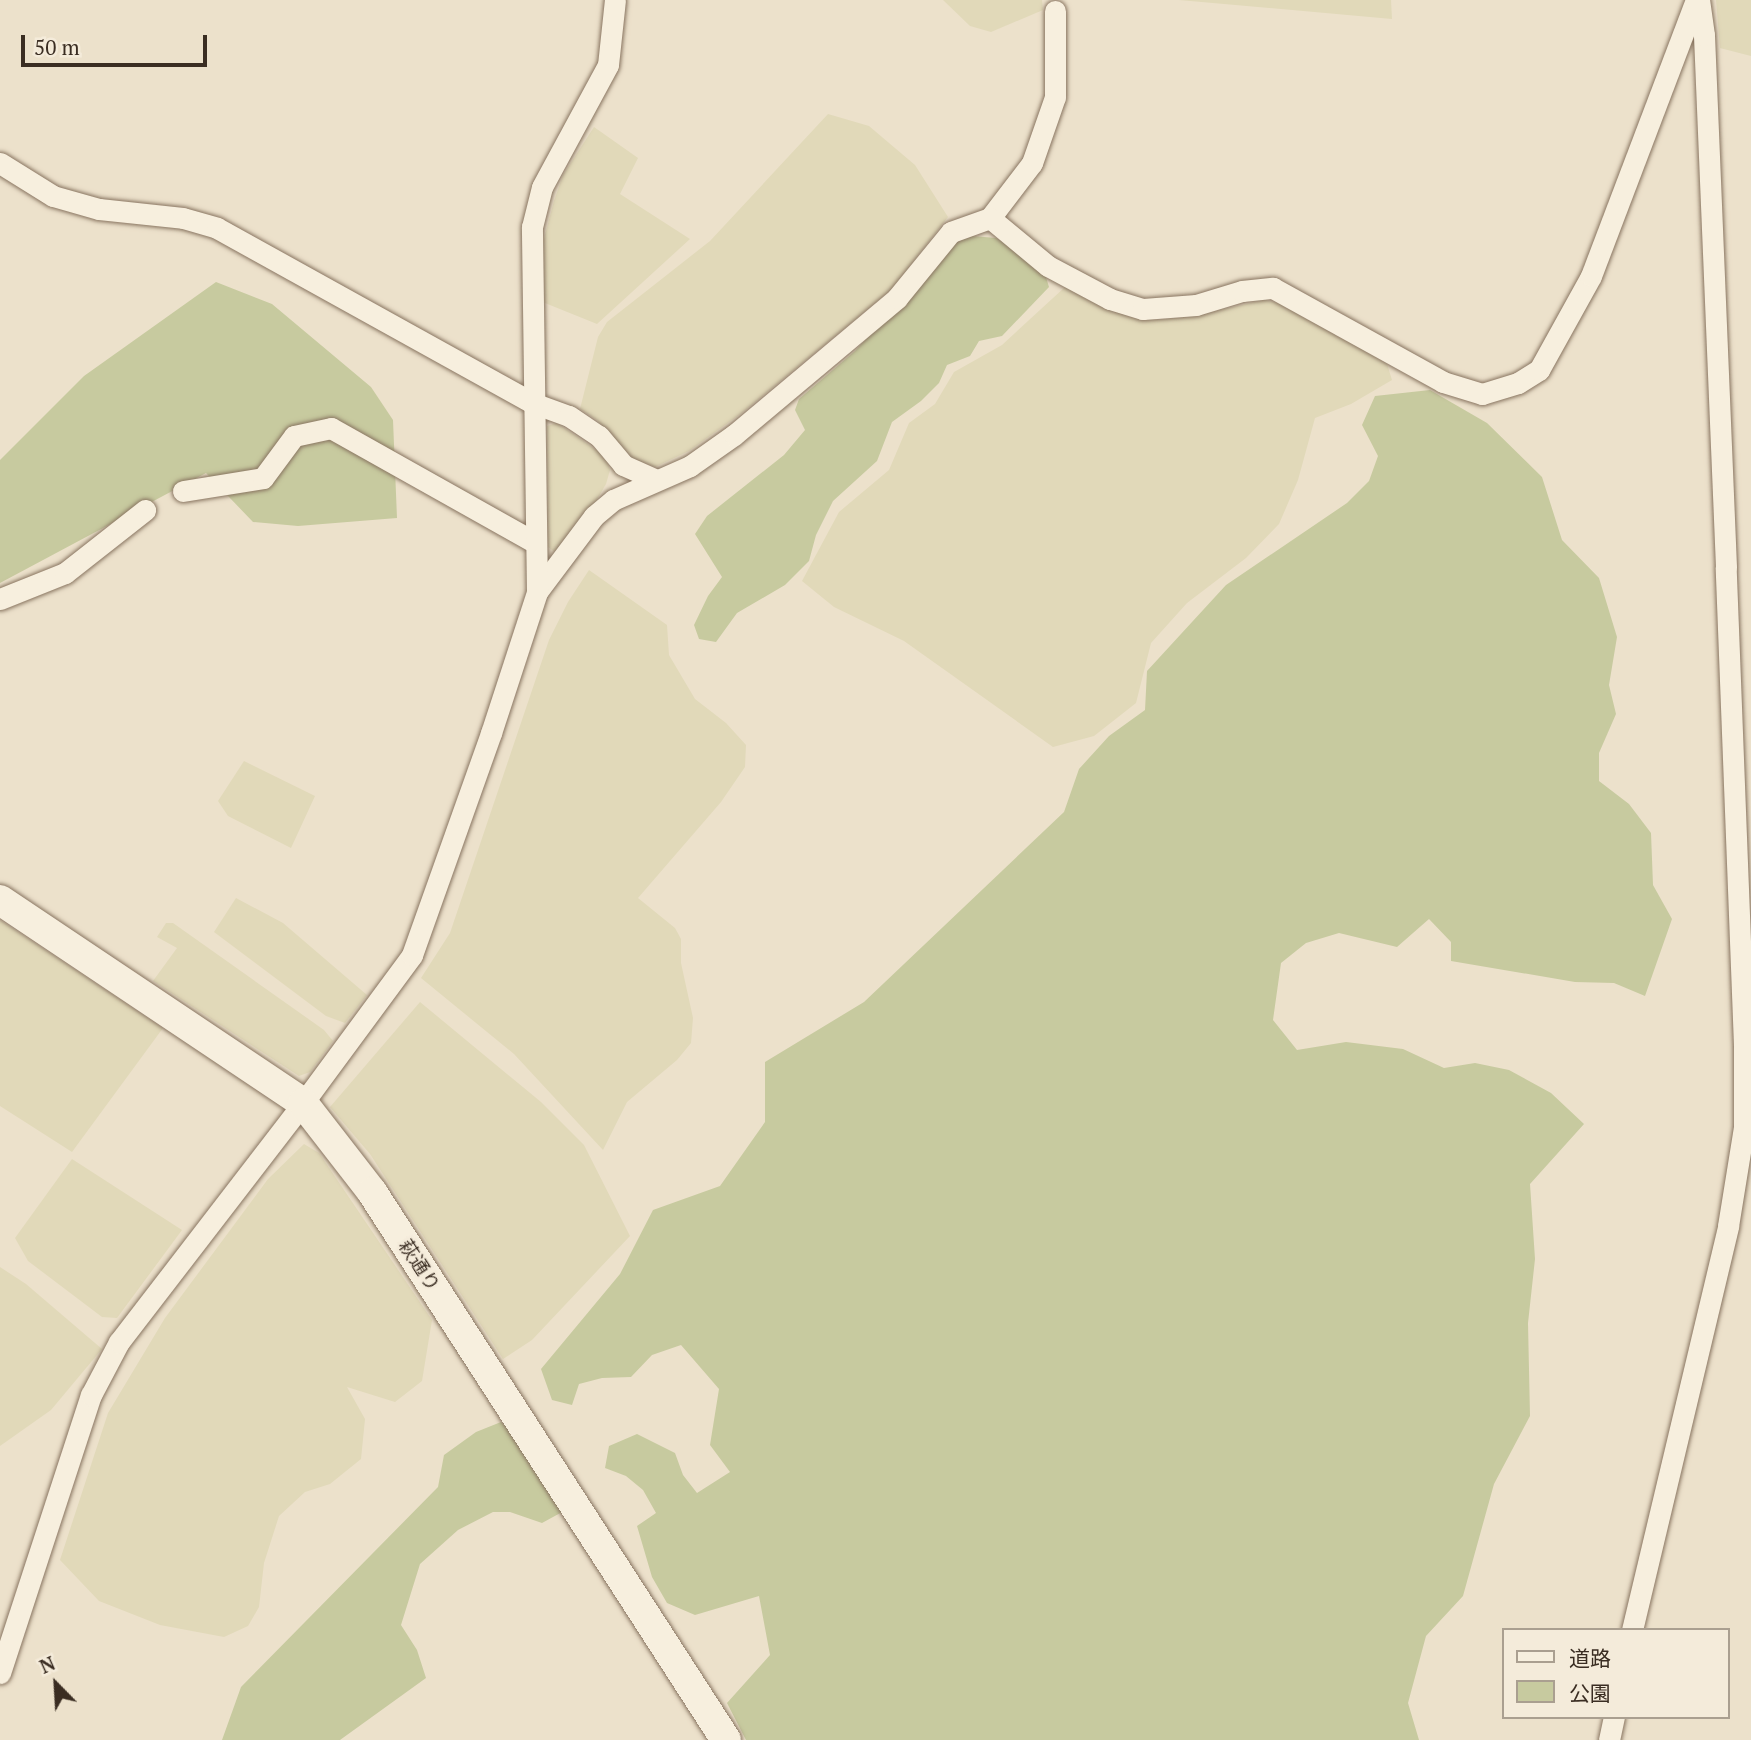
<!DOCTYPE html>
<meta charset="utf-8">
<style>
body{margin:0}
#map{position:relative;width:1751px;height:1740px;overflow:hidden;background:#ece1cb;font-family:"PT Serif","Noto Sans JP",serif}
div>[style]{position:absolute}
.farmland>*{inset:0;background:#e1d9b9}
.green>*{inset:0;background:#c7ca9f}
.roads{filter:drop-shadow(0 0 2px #887460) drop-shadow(0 0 2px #887460)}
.street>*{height:21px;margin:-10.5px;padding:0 10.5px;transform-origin:10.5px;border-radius:10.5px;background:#f7efde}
.secondary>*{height:30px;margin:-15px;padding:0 15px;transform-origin:15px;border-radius:15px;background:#f7efde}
span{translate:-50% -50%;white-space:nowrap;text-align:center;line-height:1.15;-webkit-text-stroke:5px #f4ebda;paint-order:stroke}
.street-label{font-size:19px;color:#3a2d22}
.legend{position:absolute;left:1502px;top:1628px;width:228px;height:91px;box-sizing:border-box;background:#f4ebda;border:2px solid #aa9f90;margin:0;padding:9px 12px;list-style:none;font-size:21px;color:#3a2d22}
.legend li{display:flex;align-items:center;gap:14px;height:35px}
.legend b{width:35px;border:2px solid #aa9f90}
.north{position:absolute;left:21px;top:1649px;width:70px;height:70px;-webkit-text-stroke:5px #f4ebda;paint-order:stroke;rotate:336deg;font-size:19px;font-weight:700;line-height:28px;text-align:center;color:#3a2d22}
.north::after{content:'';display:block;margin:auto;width:24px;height:32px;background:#3a2d22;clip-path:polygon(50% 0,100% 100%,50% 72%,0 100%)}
.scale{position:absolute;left:21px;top:35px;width:186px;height:32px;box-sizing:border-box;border:4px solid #3a2d22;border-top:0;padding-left:9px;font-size:21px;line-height:24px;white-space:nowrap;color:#3a2d22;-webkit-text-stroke:5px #f4ebda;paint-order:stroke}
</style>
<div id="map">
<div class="farmland">
<div style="clip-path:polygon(943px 0,1042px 0,1043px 10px,991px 32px,970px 26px)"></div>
<div style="clip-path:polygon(1179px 0,1391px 0,1392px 19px)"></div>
<div style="clip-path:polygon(1716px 0,1751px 0,1751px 56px,1720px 48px)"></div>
<div style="clip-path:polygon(828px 114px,869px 126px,915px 165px,948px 217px,892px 289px,743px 412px,689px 451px,655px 467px,633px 459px,597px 420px,580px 409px,598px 337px,607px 322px,710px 241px)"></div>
<div style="clip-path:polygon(594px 127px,638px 158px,620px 194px,690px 239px,597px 324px,540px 301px,542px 246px,554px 201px,563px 175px)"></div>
<div style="clip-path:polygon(1065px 287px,1113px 310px,1157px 320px,1193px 316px,1264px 300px,1293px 306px,1387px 364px,1392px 380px,1351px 404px,1315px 418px,1298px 480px,1279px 524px,1246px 558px,1187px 603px,1151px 643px,1136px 703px,1094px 736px,1053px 747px,904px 641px,834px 607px,802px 581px,839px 512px,889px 470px,909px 423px,935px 404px,954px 372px,1002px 345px)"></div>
<div style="clip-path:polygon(557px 423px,605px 456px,610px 470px,606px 484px,589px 513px,555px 552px,548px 547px,547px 426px)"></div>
<div style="clip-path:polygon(589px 570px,667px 625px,669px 655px,695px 699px,726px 723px,746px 745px,745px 767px,721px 802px,638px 898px,675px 928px,681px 939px,681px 963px,693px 1018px,691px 1043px,677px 1060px,627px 1102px,603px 1150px,514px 1054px,421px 978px,450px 933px,549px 640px,568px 602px)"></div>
<div style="clip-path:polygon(244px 761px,315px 796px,291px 848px,228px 816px,218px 801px)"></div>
<div style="clip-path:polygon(236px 898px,283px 923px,367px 995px,345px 1023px,326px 1016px,214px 932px)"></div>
<div style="clip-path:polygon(0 920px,163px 1028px,72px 1152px,0 1106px)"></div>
<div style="clip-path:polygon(166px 923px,173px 923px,324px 1030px,333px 1041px,310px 1072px,299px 1076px,153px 981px,177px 948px,157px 937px)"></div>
<div style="clip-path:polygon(420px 1002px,541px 1102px,584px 1145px,630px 1236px,532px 1340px,503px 1359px,370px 1154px,330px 1107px)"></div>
<div style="clip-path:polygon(304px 1144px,319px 1153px,432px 1320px,422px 1381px,395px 1402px,347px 1387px,365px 1419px,361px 1459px,330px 1484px,305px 1492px,279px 1516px,264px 1563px,259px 1607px,248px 1626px,224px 1637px,160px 1625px,99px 1601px,60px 1560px,108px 1413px,165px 1318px,268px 1179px)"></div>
<div style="clip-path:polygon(72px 1159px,182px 1230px,117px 1318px,102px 1317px,28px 1261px,15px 1238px)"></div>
<div style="clip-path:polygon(0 1267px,26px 1284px,102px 1349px,51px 1410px,0 1446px)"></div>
</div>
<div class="green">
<div style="clip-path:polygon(972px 236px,996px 238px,1018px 250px,1030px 265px,1045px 274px,1049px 287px,1002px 336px,979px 341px,970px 356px,947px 365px,939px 383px,921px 401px,892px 422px,877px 461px,833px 501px,816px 535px,809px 561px,785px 585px,737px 613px,716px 642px,699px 639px,694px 625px,708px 596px,722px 577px,695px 534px,707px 516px,784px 455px,805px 430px,795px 410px,799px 399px,855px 351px,957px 242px)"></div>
<div style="clip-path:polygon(216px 282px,272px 304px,371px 387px,393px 420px,397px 518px,298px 526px,253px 522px,206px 473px,0 583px,0 460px,84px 376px)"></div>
<div style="clip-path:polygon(1430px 390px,1487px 423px,1542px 477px,1562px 540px,1599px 578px,1617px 637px,1609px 685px,1616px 714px,1599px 753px,1599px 781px,1629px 804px,1651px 833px,1653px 885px,1672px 919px,1645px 996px,1614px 983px,1575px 982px,1451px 961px,1451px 942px,1429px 919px,1397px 947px,1339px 933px,1306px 943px,1281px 963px,1273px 1020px,1297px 1050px,1346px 1042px,1403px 1049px,1444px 1068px,1475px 1063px,1509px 1070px,1551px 1093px,1584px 1124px,1530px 1184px,1535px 1259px,1528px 1323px,1530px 1416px,1494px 1484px,1463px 1596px,1426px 1636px,1408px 1703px,1419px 1740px,746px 1740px,727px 1703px,770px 1655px,759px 1596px,695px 1615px,667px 1603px,652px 1577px,637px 1526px,656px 1513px,643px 1490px,626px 1476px,605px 1468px,609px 1446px,637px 1434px,675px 1453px,683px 1475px,697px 1493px,730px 1472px,710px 1445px,719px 1389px,681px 1345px,652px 1355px,631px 1377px,602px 1378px,579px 1384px,572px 1405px,552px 1400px,541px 1369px,620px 1274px,653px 1210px,720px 1186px,765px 1122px,765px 1062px,864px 1002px,1064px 812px,1079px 769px,1109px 736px,1145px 710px,1147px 671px,1226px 585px,1347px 503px,1369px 481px,1378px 456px,1362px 425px,1375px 396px)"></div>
<div style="clip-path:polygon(501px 1422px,520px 1438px,564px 1511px,542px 1523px,510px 1512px,493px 1512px,458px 1530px,420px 1564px,401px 1625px,417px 1650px,426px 1678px,340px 1740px,222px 1740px,241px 1687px,438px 1487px,444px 1455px,476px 1432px)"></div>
</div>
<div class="roads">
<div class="street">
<div style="left:0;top:163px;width:62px;rotate:31.9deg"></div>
<div style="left:53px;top:196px;width:48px;rotate:15.8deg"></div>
<div style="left:99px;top:209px;width:84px;rotate:6.1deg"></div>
<div style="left:183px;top:218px;width:35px;rotate:16deg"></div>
<div style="left:217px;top:228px;width:361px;rotate:29deg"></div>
<div style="left:533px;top:403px;width:38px;rotate:20deg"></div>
<div style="left:569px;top:416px;width:36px;rotate:34deg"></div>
<div style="left:599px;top:436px;width:38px;rotate:50deg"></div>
<div style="left:623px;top:465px;width:35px;rotate:24deg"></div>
<div style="left:990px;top:218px;width:69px;rotate:-52.6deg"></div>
<div style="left:1032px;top:163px;width:70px;rotate:-70.8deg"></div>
<div style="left:1055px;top:97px;width:86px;rotate:-90deg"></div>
<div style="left:183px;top:491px;width:81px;rotate:-9.2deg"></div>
<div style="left:263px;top:478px;width:52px;rotate:-53.6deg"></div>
<div style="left:294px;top:436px;width:38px;rotate:-12deg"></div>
<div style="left:331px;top:428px;width:235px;rotate:29.3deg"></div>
<div style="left:537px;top:592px;width:95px;rotate:-53.1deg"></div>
<div style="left:594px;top:516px;width:25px;rotate:-40deg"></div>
<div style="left:613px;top:500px;width:84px;rotate:-23.8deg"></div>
<div style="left:690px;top:466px;width:54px;rotate:-35.2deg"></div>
<div style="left:734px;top:435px;width:213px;rotate:-40deg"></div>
<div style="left:897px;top:298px;width:85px;rotate:-50.7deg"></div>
<div style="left:951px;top:232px;width:41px;rotate:-19.7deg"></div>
<div style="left:990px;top:218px;width:75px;rotate:39.6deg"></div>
<div style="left:1048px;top:266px;width:70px;rotate:28deg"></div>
<div style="left:1110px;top:299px;width:34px;rotate:17deg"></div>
<div style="left:1143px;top:309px;width:53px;rotate:-4.3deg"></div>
<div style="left:1196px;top:305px;width:48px;rotate:-16.9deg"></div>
<div style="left:1242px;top:291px;width:31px;rotate:-6deg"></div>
<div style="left:1273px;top:288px;width:194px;rotate:28.9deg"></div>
<div style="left:1443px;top:382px;width:41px;rotate:17.1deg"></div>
<div style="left:1482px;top:394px;width:38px;rotate:-17deg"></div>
<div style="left:1518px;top:383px;width:25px;rotate:-32deg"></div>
<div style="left:1539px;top:370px;width:107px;rotate:-61deg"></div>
<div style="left:1591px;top:276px;width:295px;rotate:-69.2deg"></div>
<div style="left:0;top:599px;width:70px;rotate:-21.8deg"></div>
<div style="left:65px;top:573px;width:102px;rotate:-38.2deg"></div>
<div style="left:1632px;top:1630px;width:415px;rotate:-76.6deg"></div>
<div style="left:1728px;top:1226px;width:100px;rotate:-80.8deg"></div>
<div style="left:1744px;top:1127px;width:82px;rotate:-90deg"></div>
<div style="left:1744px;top:1045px;width:478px;rotate:-92.2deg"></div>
<div style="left:1726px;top:567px;width:532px;rotate:-92.37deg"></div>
<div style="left:1704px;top:35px;width:35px;rotate:-98deg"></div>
<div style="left:0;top:1673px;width:293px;rotate:-71.9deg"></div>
<div style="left:91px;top:1395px;width:60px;rotate:-62.2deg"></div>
<div style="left:119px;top:1342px;width:302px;rotate:-52.4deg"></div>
<div style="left:303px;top:1103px;width:184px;rotate:-53.6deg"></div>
<div style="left:412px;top:955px;width:236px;rotate:-70.4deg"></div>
<div style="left:491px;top:733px;width:148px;rotate:-71.9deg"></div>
<div style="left:537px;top:592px;width:365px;rotate:-90.8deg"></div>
<div style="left:532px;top:227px;width:41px;rotate:-76deg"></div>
<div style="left:542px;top:187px;width:139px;rotate:-61.6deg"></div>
<div style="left:608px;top:65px;width:65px;rotate:-83.9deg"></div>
<div style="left:1609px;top:1740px;width:24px;rotate:-78deg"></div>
</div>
<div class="secondary">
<div style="left:0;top:900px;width:365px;rotate:33.8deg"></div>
<div style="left:303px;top:1103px;width:113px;rotate:52.2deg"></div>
<div style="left:372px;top:1192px;width:652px;rotate:57.14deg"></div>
</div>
</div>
<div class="street-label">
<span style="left:420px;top:1265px;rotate:57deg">萩通り</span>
</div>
<ul class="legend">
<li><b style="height:9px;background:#f7efde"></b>道路</li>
<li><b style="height:19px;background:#c7ca9f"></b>公園</li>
</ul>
<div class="north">N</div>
<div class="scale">50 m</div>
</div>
